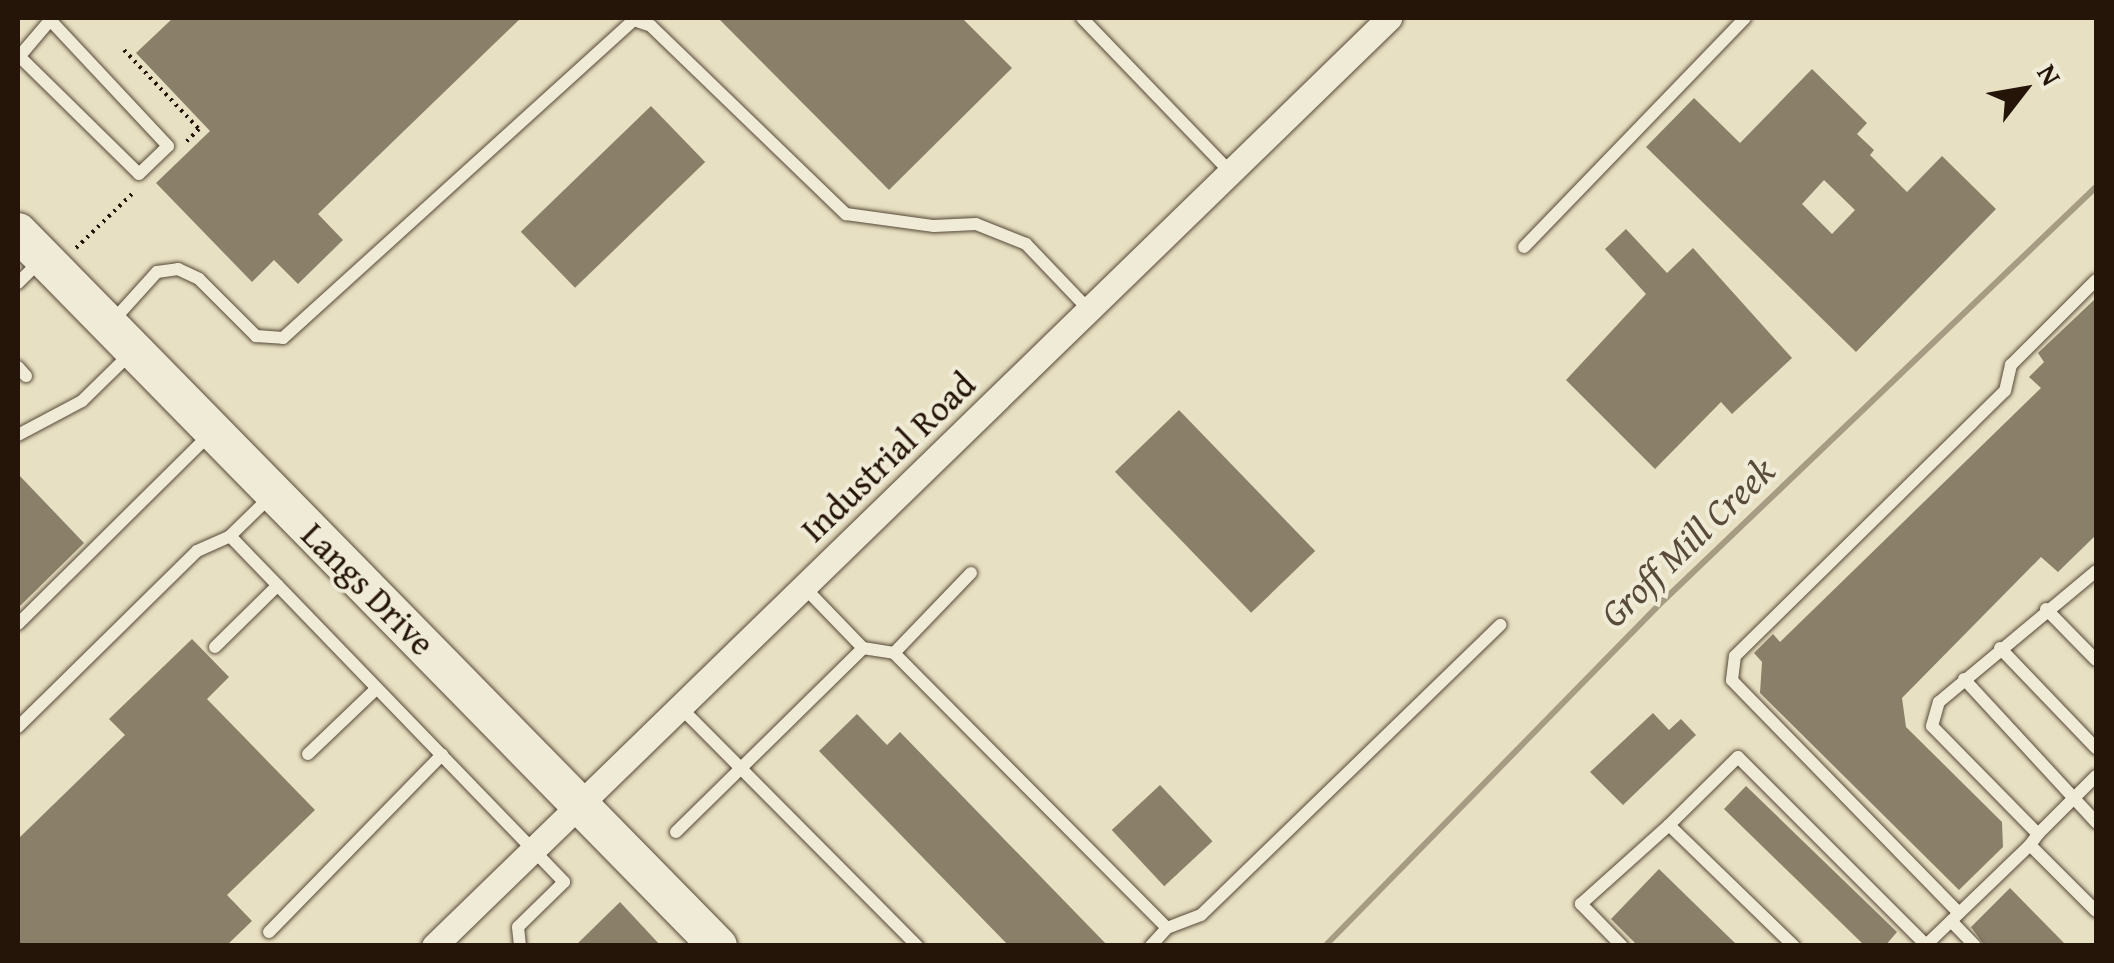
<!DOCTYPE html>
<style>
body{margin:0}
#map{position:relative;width:2114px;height:963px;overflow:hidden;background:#e8e0c2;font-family:"Gentium Book Plus",serif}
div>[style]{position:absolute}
.stream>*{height:6px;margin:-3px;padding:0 3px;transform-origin:3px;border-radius:3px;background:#a69b83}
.building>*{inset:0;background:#8a7f69;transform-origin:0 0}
.path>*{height:4px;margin-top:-2px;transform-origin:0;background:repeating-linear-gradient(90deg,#251509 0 2.5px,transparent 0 7.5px)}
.roads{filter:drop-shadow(0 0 2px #564837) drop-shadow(0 0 2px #564837)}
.lane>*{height:12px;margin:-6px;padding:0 6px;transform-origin:6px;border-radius:6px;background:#f0ebd7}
.street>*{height:25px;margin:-12.5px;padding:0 12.5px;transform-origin:12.5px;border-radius:12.5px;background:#f0ebd7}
.secondary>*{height:38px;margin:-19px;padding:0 19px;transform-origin:19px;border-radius:19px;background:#f0ebd7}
span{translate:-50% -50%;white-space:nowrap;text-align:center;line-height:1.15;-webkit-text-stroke:8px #f0ebd7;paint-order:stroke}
.street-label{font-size:35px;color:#251509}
.water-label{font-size:38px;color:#594b3a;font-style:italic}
.frame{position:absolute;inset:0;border:20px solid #251509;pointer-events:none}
.north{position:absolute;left:1974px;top:40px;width:100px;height:100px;-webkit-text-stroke:8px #f0ebd7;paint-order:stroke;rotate:59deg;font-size:28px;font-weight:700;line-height:40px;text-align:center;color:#251509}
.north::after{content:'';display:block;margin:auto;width:35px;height:45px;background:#251509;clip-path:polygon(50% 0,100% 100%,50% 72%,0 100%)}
</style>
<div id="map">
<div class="stream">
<div style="left:1325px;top:946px;width:484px;rotate:-45.6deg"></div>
<div style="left:1664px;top:600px;width:598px;rotate:-43.71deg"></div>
</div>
<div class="building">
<div style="clip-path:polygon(173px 18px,521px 18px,318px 214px,343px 240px,298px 284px,274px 260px,252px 282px,156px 183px,210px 131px,136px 53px)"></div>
<div style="clip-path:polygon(718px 18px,962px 18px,1012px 68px,889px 190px)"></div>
<div style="clip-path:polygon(evenodd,1812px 69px,1867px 123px,1857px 134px,1874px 150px,1870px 155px,1907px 192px,1942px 156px,1996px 209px,1856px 352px,1646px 147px,1694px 98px,1740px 143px,1812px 69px,1824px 180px,1855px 210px,1832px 234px,1802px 204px,1824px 180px)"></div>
<div style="left:651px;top:106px;width:78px;height:181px;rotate:46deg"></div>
<div style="clip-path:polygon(1626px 229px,1667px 273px,1693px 248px,1792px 358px,1732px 414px,1721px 402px,1655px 469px,1566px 380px,1646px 294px,1605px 249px)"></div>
<div style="clip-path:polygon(2096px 298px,2096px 535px,2058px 572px,2041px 557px,1902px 698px,1906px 727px,2002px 822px,2003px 847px,1959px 890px,1760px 693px,1762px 662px,1754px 653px,1773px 634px,1780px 642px,2041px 388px,2029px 377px,2044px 362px,2038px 353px)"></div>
<div style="left:1179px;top:410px;width:196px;height:89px;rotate:46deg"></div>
<div style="clip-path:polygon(18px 474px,84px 543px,18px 608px)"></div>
<div style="clip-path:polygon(192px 639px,229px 677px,207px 699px,315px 810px,227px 895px,252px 921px,226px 946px,18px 946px,18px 839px,125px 735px,109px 719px)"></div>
<div style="clip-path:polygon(1653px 713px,1669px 730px,1681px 719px,1696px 735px,1623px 805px,1590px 772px)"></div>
<div style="clip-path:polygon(857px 714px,887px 745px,900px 732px,1108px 946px,1009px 946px,819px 751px)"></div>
<div style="left:1160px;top:785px;width:77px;height:66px;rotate:47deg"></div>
<div style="clip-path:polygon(1746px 786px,1897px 932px,1885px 946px,1865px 946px,1724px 809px)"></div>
<div style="clip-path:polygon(1659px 869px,1738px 946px,1638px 946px,1611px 919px)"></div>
<div style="clip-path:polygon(2010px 888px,2067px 946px,1985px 946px,1971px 927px)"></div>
<div style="clip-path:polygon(620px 902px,661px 946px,575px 946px)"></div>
</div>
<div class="path">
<div style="left:124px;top:50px;width:109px;rotate:46.5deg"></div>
<div style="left:199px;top:129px;width:21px;rotate:135deg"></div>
<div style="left:76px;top:248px;width:81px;rotate:-44deg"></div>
</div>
<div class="roads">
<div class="lane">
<div style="left:1082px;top:18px;width:214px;rotate:46.1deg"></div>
<div style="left:19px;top:56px;width:168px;rotate:44.5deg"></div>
<div style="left:139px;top:174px;width:40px;rotate:-44deg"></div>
<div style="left:168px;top:146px;width:173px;rotate:-133.1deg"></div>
<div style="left:18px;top:58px;width:52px;rotate:-49.6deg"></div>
<div style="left:1524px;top:247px;width:318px;rotate:-46deg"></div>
<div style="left:18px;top:283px;width:33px;rotate:-45deg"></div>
<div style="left:110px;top:324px;width:70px;rotate:-47.9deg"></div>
<div style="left:157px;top:272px;width:21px;rotate:-8deg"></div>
<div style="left:178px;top:269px;width:23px;rotate:25deg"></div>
<div style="left:199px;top:279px;width:81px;rotate:45deg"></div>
<div style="left:256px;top:336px;width:27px;rotate:4deg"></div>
<div style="left:283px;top:338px;width:474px;rotate:-42.2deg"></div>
<div style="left:634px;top:20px;width:18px;rotate:19deg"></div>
<div style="left:651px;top:26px;width:271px;rotate:44deg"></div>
<div style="left:846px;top:214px;width:89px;rotate:7.8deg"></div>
<div style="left:934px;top:226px;width:42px;rotate:-2.7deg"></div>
<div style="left:976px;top:224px;width:54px;rotate:21.8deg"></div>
<div style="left:1026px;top:244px;width:91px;rotate:46.3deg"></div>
<div style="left:18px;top:367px;width:12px;rotate:48deg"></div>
<div style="left:18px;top:435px;width:72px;rotate:-28deg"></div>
<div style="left:82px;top:401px;width:70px;rotate:-44.4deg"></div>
<div style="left:272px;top:495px;width:59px;rotate:135.7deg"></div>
<div style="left:230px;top:536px;width:481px;rotate:46deg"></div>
<div style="left:564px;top:882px;width:64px;rotate:135.6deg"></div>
<div style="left:518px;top:927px;width:19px;rotate:84deg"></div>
<div style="left:804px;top:587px;width:85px;rotate:46deg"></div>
<div style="left:863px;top:648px;width:31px;rotate:9deg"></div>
<div style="left:894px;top:653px;width:387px;rotate:45.2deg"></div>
<div style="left:1167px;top:928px;width:24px;rotate:132deg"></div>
<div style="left:2046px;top:609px;width:71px;rotate:45.6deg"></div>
<div style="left:18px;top:624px;width:272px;rotate:-44.7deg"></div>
<div style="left:215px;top:647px;width:88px;rotate:-44.5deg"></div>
<div style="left:2000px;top:648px;width:139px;rotate:46.2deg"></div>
<div style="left:894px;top:653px;width:111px;rotate:-46.1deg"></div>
<div style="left:1964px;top:679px;width:195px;rotate:47.3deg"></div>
<div style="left:680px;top:707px;width:337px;rotate:45.2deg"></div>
<div style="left:18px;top:727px;width:251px;rotate:-44.5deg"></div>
<div style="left:197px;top:551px;width:36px;rotate:-24deg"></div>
<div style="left:308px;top:754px;width:95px;rotate:-43.7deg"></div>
<div style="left:1669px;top:825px;width:97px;rotate:-44.6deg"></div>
<div style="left:1738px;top:757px;width:266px;rotate:45deg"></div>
<div style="left:676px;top:832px;width:262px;rotate:-44.5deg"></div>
<div style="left:2038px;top:834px;width:82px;rotate:-45deg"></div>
<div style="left:2030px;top:845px;width:14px;rotate:-54deg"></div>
<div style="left:2038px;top:834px;width:151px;rotate:-134.5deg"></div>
<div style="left:1932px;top:726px;width:25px;rotate:-74deg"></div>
<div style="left:1939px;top:702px;width:204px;rotate:-39.8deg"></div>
<div style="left:1959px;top:913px;width:325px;rotate:-134.3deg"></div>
<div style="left:1732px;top:680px;width:24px;rotate:-83deg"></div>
<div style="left:1735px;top:656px;width:378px;rotate:-44.5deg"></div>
<div style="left:2005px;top:391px;width:27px;rotate:-77deg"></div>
<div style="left:2011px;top:365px;width:120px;rotate:-45deg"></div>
<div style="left:1951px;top:921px;width:35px;rotate:46deg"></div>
<div style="left:1167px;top:928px;width:36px;rotate:-21deg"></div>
<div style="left:1201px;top:915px;width:417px;rotate:-44.1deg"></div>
<div style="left:269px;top:932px;width:248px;rotate:-45.7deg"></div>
<div style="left:1622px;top:946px;width:59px;rotate:-134.3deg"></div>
<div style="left:1581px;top:904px;width:118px;rotate:-41.9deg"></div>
<div style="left:1669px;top:825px;width:174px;rotate:44.1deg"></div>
<div style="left:1925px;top:946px;width:146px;rotate:-43.9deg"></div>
<div style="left:2030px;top:845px;width:93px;rotate:45deg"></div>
</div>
<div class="street">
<div style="left:434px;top:946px;width:1332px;rotate:-44.18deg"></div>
</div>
<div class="secondary">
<div style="left:18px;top:232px;width:1000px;rotate:45.57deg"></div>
</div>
</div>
<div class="street-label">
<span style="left:888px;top:457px;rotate:-44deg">Industrial Road</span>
<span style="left:368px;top:589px;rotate:45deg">Langs Drive</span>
</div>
<div class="water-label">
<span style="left:1687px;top:542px;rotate:-44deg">Groff Mill Creek</span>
</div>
<div class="frame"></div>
<div class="north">N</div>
</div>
